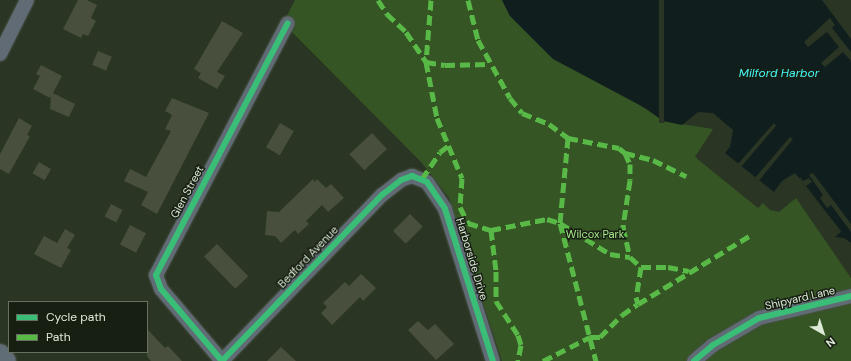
<!DOCTYPE html>
<style>
body{margin:0}
#map{position:relative;width:851px;height:361px;overflow:hidden;background:#2a3524;font-family:"DM Sans",sans-serif}
div>[style]{position:absolute}
.green>*{inset:0;background:#355524}
.water>*{inset:0;background:#101f1e}
.pier>*{inset:0;background:#2a3524;transform-origin:0 0}
.building>*{inset:0;background:#484f3c;transform-origin:0 0}
.roads{filter:drop-shadow(0 0 1px #475042) drop-shadow(0 0 1px #475042)}
.minor>*{height:14px;margin:-7px;padding:0 7px;transform-origin:7px;border-radius:7px;background:#606b75}
.secondary>*{height:20px;margin:-10px;padding:0 10px;transform-origin:10px;border-radius:10px;background:#606d76}
.quiet>*{height:5px;margin-top:-2.5px;transform-origin:0;background:repeating-linear-gradient(90deg,#58b947 0 10px,transparent 0 15px)}
.cycleway>*{height:6px;margin:-3px;padding:0 3px;transform-origin:3px;border-radius:3px;background:#3abd76}
span{translate:-50% -50%;white-space:nowrap;text-align:center;line-height:1.15;-webkit-text-stroke:3px #161f12;paint-order:stroke}
.street-label{font-size:11px;color:#ddead8}
.park-label{font-size:11px;color:#aceb8d}
.water-label{font-size:12px;color:#46f8fa;font-style:italic}
.legend{position:absolute;left:8px;top:301px;width:140px;height:52px;box-sizing:border-box;background:#161f12;border:1px solid #667061;margin:0;padding:5px 7px;list-style:none;font-size:12px;color:#ddead8}
.legend li{display:flex;align-items:center;gap:8px;height:20px}
.legend b{width:20px;border:1px solid #667061}
.north{position:absolute;left:803px;top:313px;width:40px;height:40px;-webkit-text-stroke:3px #161f12;paint-order:stroke;rotate:141deg;font-size:11px;font-weight:700;line-height:16px;text-align:center;color:#ddead8}
.north::after{content:'';display:block;margin:auto;width:14px;height:18px;background:#ddead8;clip-path:polygon(50% 0,100% 100%,50% 72%,0 100%)}
</style>
<div id="map">
<div class="green">
<div style="clip-path:polygon(295px 0,502px 0,510px 16px,663px 121px,713px 129px,695px 157px,758px 208px,763px 203px,770px 210px,779px 212px,796px 198px,851px 278px,851px 361px,502px 361px,449px 198px,422px 163px,283px 23px)"></div>
</div>
<div class="water">
<div style="clip-path:polygon(502px 0,822px 0,851px 39px,851px 243px,844px 238px,835px 237px,841px 231px,795px 173px,782px 181px,774px 192px,725px 153px,730px 147px,733px 130px,713px 113px,698px 112px,682px 125px,663px 121px,647px 109px,553px 59px,510px 16px)"></div>
</div>
<div class="pier">
<div style="left:659px;top:0;width:5px;height:123px"></div>
<div style="clip-path:polygon(830px 18px,835px 25px,832px 28px,851px 52px,851px 61px,843px 52px,825px 67px,821px 63px,839px 47px,827px 32px,808px 47px,804px 42px)"></div>
<div style="clip-path:polygon(774px 123px,776px 126px,740px 168px,737px 165px)"></div>
<div style="clip-path:polygon(790px 137px,793px 139px,758px 182px,754px 179px)"></div>
<div style="clip-path:polygon(813px 173px,851px 224px,851px 232px,831px 205px,827px 208px,820px 198px,823px 195px,809px 175px)"></div>
<div style="clip-path:polygon(800px 177px,803px 181px,809px 178px,812px 182px,806px 186px,841px 232px,835px 237px,839px 231px,799px 179px)"></div>
</div>
<div class="building">
<div style="clip-path:polygon(78px 0,87px 0,97px 5px,91px 18px,96px 21px,88px 36px,83px 34px,81px 38px,63px 29px)"></div>
<div style="clip-path:polygon(222px 21px,243px 33px,217px 72px,225px 76px,217px 89px,198px 78px,201px 73px,194px 69px)"></div>
<div style="left:98px;top:51px;width:15px;height:15px;rotate:23deg"></div>
<div style="clip-path:polygon(41px 65px,62px 76px,53px 93px,75px 104px,69px 117px,50px 109px,51px 96px,50px 98px,33px 89px,40px 76px,36px 74px)"></div>
<div style="clip-path:polygon(172px 98px,209px 113px,157px 214px,141px 205px,148px 192px,124px 181px,130px 169px,146px 177px,171px 131px,165px 129px,172px 115px,165px 111px)"></div>
<div style="clip-path:polygon(19px 118px,32px 126px,27px 135px,30px 136px,9px 174px,0 169px,0 154px)"></div>
<div style="left:280px;top:123px;width:16px;height:28px;rotate:30deg"></div>
<div style="left:372px;top:133px;width:22px;height:31px;rotate:47deg"></div>
<div style="left:39px;top:162px;width:14px;height:13px;rotate:30deg"></div>
<div style="clip-path:polygon(313px 179px,315px 182px,317px 179px,326px 188px,331px 184px,344px 198px,328px 212px,322px 205px,306px 221px,309px 224px,298px 234px,295px 230px,281px 243px,275px 236px,265px 235px,267px 211px,279px 212px)"></div>
<div style="left:111px;top:204px;width:13px;height:14px;rotate:27deg"></div>
<div style="left:410px;top:214px;width:18px;height:24px;rotate:45deg"></div>
<div style="left:130px;top:225px;width:18px;height:22px;rotate:27deg"></div>
<div style="clip-path:polygon(65px 229px,75px 235px,67px 248px,71px 250px,61px 268px,34px 254px,44px 236px,57px 243px)"></div>
<div style="left:217px;top:244px;width:45px;height:18px;rotate:46deg"></div>
<div style="clip-path:polygon(361px 274px,376px 288px,363px 301px,360px 297px,332px 325px,321px 313px,327px 307px,323px 303px,345px 282px,349px 286px)"></div>
<div style="clip-path:polygon(418px 321px,428px 330px,435px 324px,454px 344px,436px 360px,408px 330px)"></div>
<div style="clip-path:polygon(147px 329px,165px 348px,168px 346px,182px 361px,151px 361px,147px 356px)"></div>
<div style="clip-path:polygon(281px 347px,296px 361px,267px 361px)"></div>
</div>
<div class="roads">
<div class="minor">
<div style="left:0;top:54px;width:60px;rotate:-63.4deg"></div>
<div style="left:222px;top:361px;width:231px;rotate:-46.1deg"></div>
<div style="left:382px;top:195px;width:24px;rotate:-38deg"></div>
<div style="left:401px;top:180px;width:12px;rotate:-20deg"></div>
<div style="left:412px;top:176px;width:16px;rotate:22deg"></div>
<div style="left:427px;top:182px;width:32px;rotate:56deg"></div>
<div style="left:445px;top:209px;width:159px;rotate:72.5deg"></div>
<div style="left:222px;top:361px;width:94px;rotate:-130.3deg"></div>
<div style="left:161px;top:289px;width:15px;rotate:-110deg"></div>
<div style="left:156px;top:275px;width:284px;rotate:-62.4deg"></div>
<div style="left:694px;top:361px;width:25px;rotate:-40deg"></div>
<div style="left:713px;top:345px;width:53px;rotate:-30.4deg"></div>
<div style="left:759px;top:318px;width:95px;rotate:-13.4deg"></div>
</div>
<div class="secondary">
<div style="left:0;top:354px;width:9px;rotate:49deg"></div>
</div>
</div>
<div class="quiet">
<div style="left:378px;top:0;width:17px;rotate:57deg"></div>
<div style="left:387px;top:14px;width:26px;rotate:43deg"></div>
<div style="left:406px;top:32px;width:36px;rotate:56deg"></div>
<div style="left:426px;top:62px;width:19px;rotate:9deg"></div>
<div style="left:445px;top:65px;width:45px;rotate:-1.3deg"></div>
<div style="left:431px;top:0;width:62px;rotate:94.6deg"></div>
<div style="left:426px;top:62px;width:57px;rotate:78.9deg"></div>
<div style="left:437px;top:118px;width:65px;rotate:67.4deg"></div>
<div style="left:462px;top:178px;width:29px;rotate:94deg"></div>
<div style="left:460px;top:207px;width:18px;rotate:63deg"></div>
<div style="left:468px;top:223px;width:24px;rotate:17deg"></div>
<div style="left:491px;top:230px;width:57px;rotate:-11.1deg"></div>
<div style="left:547px;top:219px;width:14px;rotate:17deg"></div>
<div style="left:560px;top:223px;width:59px;rotate:31.8deg"></div>
<div style="left:610px;top:254px;width:20px;rotate:9deg"></div>
<div style="left:630px;top:257px;width:15px;rotate:42deg"></div>
<div style="left:641px;top:267px;width:30px;rotate:99deg"></div>
<div style="left:636px;top:297px;width:7px;rotate:74deg"></div>
<div style="left:638px;top:304px;width:132px;rotate:-31.4deg"></div>
<div style="left:468px;top:0;width:41px;rotate:76deg"></div>
<div style="left:478px;top:40px;width:66px;rotate:61.1deg"></div>
<div style="left:510px;top:98px;width:19px;rotate:51deg"></div>
<div style="left:522px;top:113px;width:29px;rotate:22deg"></div>
<div style="left:549px;top:124px;width:24px;rotate:36deg"></div>
<div style="left:568px;top:138px;width:85px;rotate:95.4deg"></div>
<div style="left:560px;top:223px;width:143px;rotate:75.4deg"></div>
<div style="left:568px;top:138px;width:52px;rotate:11.1deg"></div>
<div style="left:619px;top:148px;width:8px;rotate:40deg"></div>
<div style="left:625px;top:153px;width:12px;rotate:66deg"></div>
<div style="left:630px;top:164px;width:16px;rotate:90deg"></div>
<div style="left:630px;top:180px;width:48px;rotate:98.5deg"></div>
<div style="left:623px;top:227px;width:31px;rotate:77deg"></div>
<div style="left:625px;top:153px;width:29px;rotate:14deg"></div>
<div style="left:653px;top:160px;width:37px;rotate:26deg"></div>
<div style="left:422px;top:179px;width:32px;rotate:-56deg"></div>
<div style="left:440px;top:152px;width:10px;rotate:-37deg"></div>
<div style="left:491px;top:230px;width:41px;rotate:83deg"></div>
<div style="left:496px;top:271px;width:30px;rotate:90deg"></div>
<div style="left:496px;top:301px;width:40px;rotate:57.1deg"></div>
<div style="left:518px;top:335px;width:10px;rotate:73deg"></div>
<div style="left:521px;top:345px;width:16px;rotate:101deg"></div>
<div style="left:641px;top:267px;width:27px"></div>
<div style="left:668px;top:267px;width:21px;rotate:11deg"></div>
<div style="left:543px;top:361px;width:53px;rotate:-27.1deg"></div>
<div style="left:590px;top:337px;width:10px"></div>
<div style="left:600px;top:337px;width:31px;rotate:-45deg"></div>
<div style="left:622px;top:315px;width:19px;rotate:-35deg"></div>
</div>
<div class="cycleway">
<div style="left:222px;top:361px;width:231px;rotate:-46.1deg"></div>
<div style="left:382px;top:195px;width:24px;rotate:-38deg"></div>
<div style="left:401px;top:180px;width:12px;rotate:-20deg"></div>
<div style="left:412px;top:176px;width:16px;rotate:22deg"></div>
<div style="left:427px;top:182px;width:32px;rotate:56deg"></div>
<div style="left:445px;top:209px;width:159px;rotate:72.5deg"></div>
<div style="left:222px;top:361px;width:94px;rotate:-130.3deg"></div>
<div style="left:161px;top:289px;width:15px;rotate:-110deg"></div>
<div style="left:156px;top:275px;width:284px;rotate:-62.4deg"></div>
<div style="left:694px;top:361px;width:25px;rotate:-40deg"></div>
<div style="left:713px;top:345px;width:53px;rotate:-30.4deg"></div>
<div style="left:759px;top:318px;width:95px;rotate:-13.4deg"></div>
</div>
<div class="street-label">
<span style="left:187px;top:192px;rotate:-62deg">Glen Street</span>
<span style="left:308px;top:257px;rotate:-46deg">Bedford Avenue</span>
<span style="left:472px;top:259px;rotate:73deg">Harborside Drive</span>
<span style="left:800px;top:298px;rotate:-13deg">Shipyard Lane</span>
</div>
<div class="park-label">
<span style="left:595px;top:234px">Wilcox Park</span>
</div>
<div class="water-label">
<span style="left:779px;top:74px">Milford Harbor</span>
</div>
<ul class="legend">
<li><b style="height:5px;background:#3abd76"></b>Cycle path</li>
<li><b style="height:5px;background:#58b947"></b>Path</li>
</ul>
<div class="north">N</div>
</div>
